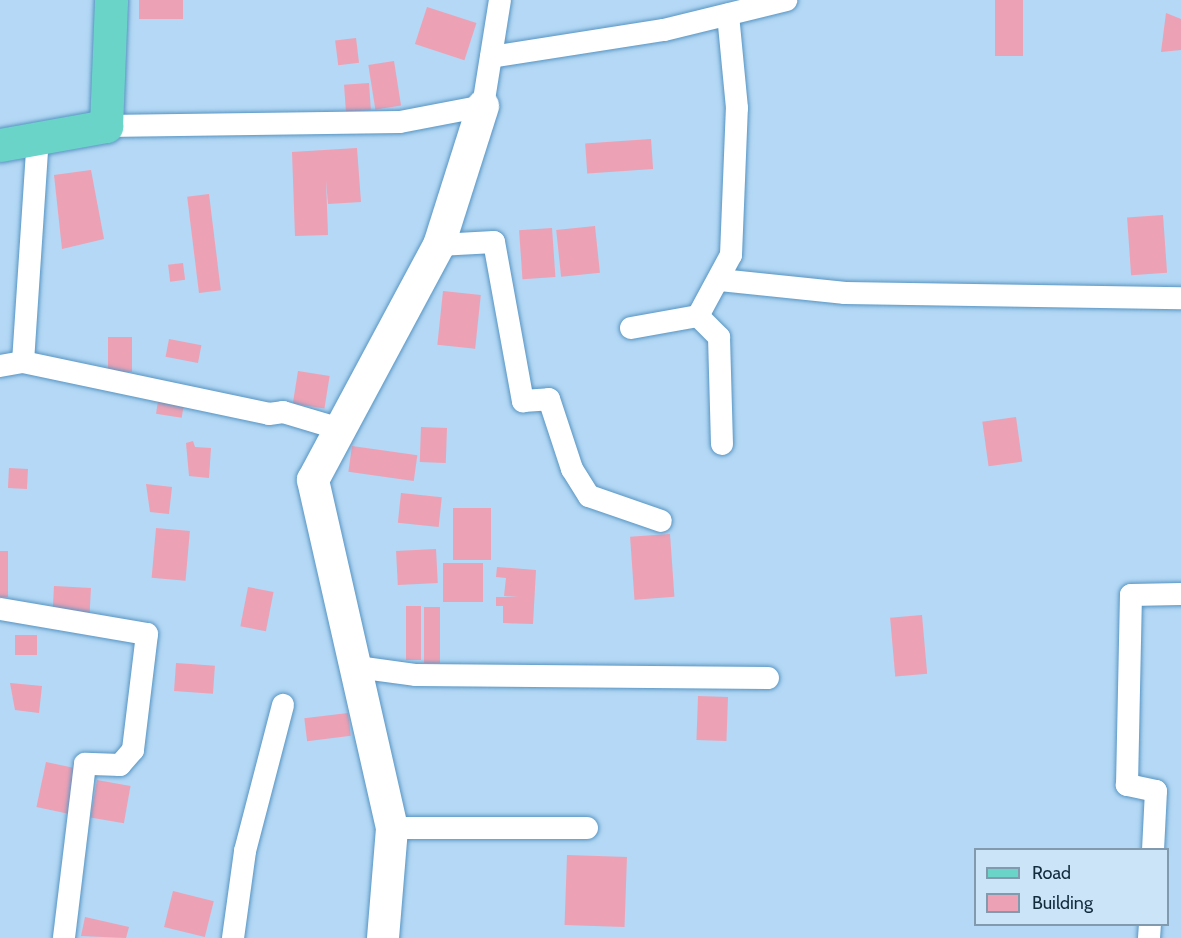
<!DOCTYPE html>
<style>
body{margin:0}
#map{position:relative;width:1181px;height:938px;overflow:hidden;background:#b4d8f5;font-family:Cabin,sans-serif}
div>[style]{position:absolute}
.building>*{inset:0;background:#eda1b4;transform-origin:0 0}
.roads{filter:drop-shadow(0 0 2px #5794c2) drop-shadow(0 0 2px #5794c2)}
.street>*{height:22px;margin:-11px;padding:0 11px;transform-origin:11px;border-radius:11px;background:#fff}
.secondary>*{height:32px;margin:-16px;padding:0 16px;transform-origin:16px;border-radius:16px;background:#fff}
.primary>*{height:33px;margin:-16.5px;padding:0 16.5px;transform-origin:16.5px;border-radius:16.5px;background:#6bd4c9}
span{translate:-50% -50%;white-space:nowrap;text-align:center;line-height:1.15;-webkit-text-stroke:5px #cbe4f7;paint-order:stroke}
.legend{position:absolute;left:974px;top:848px;width:195px;height:78px;box-sizing:border-box;background:#cbe4f7;border:2px solid #819aad;margin:0;padding:8px 10px;list-style:none;font-size:18px;color:#122c3e}
.legend li{display:flex;align-items:center;gap:12px;height:30px}
.legend b{width:30px;border:2px solid #819aad}
</style>
<div id="map">
<div class="building">
<div style="left:139px;top:0;width:44px;height:19px"></div>
<div style="left:995px;top:0;width:28px;height:56px"></div>
<div style="left:427px;top:7px;width:52px;height:39px;rotate:18deg"></div>
<div style="clip-path:polygon(1166px 13px,1181px 19px,1181px 50px,1161px 52px)"></div>
<div style="left:356px;top:38px;width:25px;height:21px;rotate:83deg"></div>
<div style="left:394px;top:61px;width:45px;height:26px;rotate:81deg"></div>
<div style="left:369px;top:83px;width:27px;height:25px;rotate:86deg"></div>
<div style="left:651px;top:139px;width:30px;height:66px;rotate:86deg"></div>
<div style="clip-path:polygon(357px 148px,361px 202px,328px 204px,326px 180px,328px 235px,295px 236px,292px 152px)"></div>
<div style="clip-path:polygon(91px 170px,104px 239px,62px 249px,54px 175px)"></div>
<div style="left:209px;top:194px;width:97px;height:22px;rotate:83deg"></div>
<div style="left:1163px;top:215px;width:58px;height:36px;rotate:86deg"></div>
<div style="left:595px;top:226px;width:47px;height:39px;rotate:84deg"></div>
<div style="left:552px;top:228px;width:49px;height:33px;rotate:86deg"></div>
<div style="left:183px;top:263px;width:17px;height:15px;rotate:83deg"></div>
<div style="left:443px;top:291px;width:38px;height:54px;rotate:6deg"></div>
<div style="left:108px;top:337px;width:24px;height:35px"></div>
<div style="left:169px;top:339px;width:33px;height:18px;rotate:11deg"></div>
<div style="left:298px;top:371px;width:32px;height:33px;rotate:9deg"></div>
<div style="left:159px;top:395px;width:26px;height:19px;rotate:9deg"></div>
<div style="left:1016px;top:417px;width:45px;height:34px;rotate:82deg"></div>
<div style="left:421px;top:427px;width:26px;height:35px;rotate:2deg"></div>
<div style="clip-path:polygon(193px 441px,195px 447px,211px 448px,209px 478px,189px 476px,186px 443px)"></div>
<div style="left:352px;top:446px;width:66px;height:26px;rotate:8deg"></div>
<div style="left:9px;top:468px;width:19px;height:20px;rotate:3deg"></div>
<div style="clip-path:polygon(146px 484px,172px 487px,169px 514px,150px 512px)"></div>
<div style="left:401px;top:493px;width:41px;height:30px;rotate:6deg"></div>
<div style="left:453px;top:508px;width:38px;height:52px"></div>
<div style="left:156px;top:528px;width:34px;height:50px;rotate:5deg"></div>
<div style="left:670px;top:534px;width:63px;height:40px;rotate:86deg"></div>
<div style="left:436px;top:549px;width:34px;height:40px;rotate:87deg"></div>
<div style="left:0;top:551px;width:8px;height:46px"></div>
<div style="left:443px;top:563px;width:40px;height:39px"></div>
<div style="clip-path:polygon(497px 567px,536px 570px,533px 624px,503px 623px,503px 606px,496px 606px,496px 597px,518px 597px,504px 596px,506px 578px,496px 577px)"></div>
<div style="left:54px;top:586px;width:37px;height:25px;rotate:3deg"></div>
<div style="left:248px;top:587px;width:26px;height:40px;rotate:11deg"></div>
<div style="left:406px;top:606px;width:15px;height:54px"></div>
<div style="left:424px;top:607px;width:16px;height:56px"></div>
<div style="left:922px;top:615px;width:59px;height:32px;rotate:85deg"></div>
<div style="left:15px;top:635px;width:22px;height:20px"></div>
<div style="left:176px;top:663px;width:39px;height:28px;rotate:4deg"></div>
<div style="clip-path:polygon(10px 683px,42px 686px,39px 713px,15px 710px)"></div>
<div style="left:698px;top:696px;width:30px;height:44px;rotate:2deg"></div>
<div style="left:348px;top:713px;width:23px;height:44px;rotate:83deg"></div>
<div style="left:46px;top:762px;width:35px;height:46px;rotate:12deg"></div>
<div style="left:97px;top:780px;width:34px;height:38px;rotate:10deg"></div>
<div style="left:567px;top:855px;width:60px;height:70px;rotate:2deg"></div>
<div style="left:173px;top:891px;width:42px;height:37px;rotate:14deg"></div>
<div style="clip-path:polygon(85px 917px,129px 927px,126px 938px,81px 936px)"></div>
</div>
<div class="roads">
<div class="street">
<div style="left:491px;top:57px;width:175px;rotate:-8.9deg"></div>
<div style="left:664px;top:30px;width:126px;rotate:-13.8deg"></div>
<div style="left:106px;top:126px;width:294px;rotate:-0.8deg"></div>
<div style="left:400px;top:122px;width:85px;rotate:-10.9deg"></div>
<div style="left:483px;top:106px;width:107px;rotate:-80.9deg"></div>
<div style="left:439px;top:245px;width:55px;rotate:-3.1deg"></div>
<div style="left:494px;top:242px;width:162px;rotate:79.7deg"></div>
<div style="left:523px;top:401px;width:26px;rotate:-4deg"></div>
<div style="left:549px;top:399px;width:74px;rotate:71.8deg"></div>
<div style="left:572px;top:469px;width:32px;rotate:58deg"></div>
<div style="left:589px;top:496px;width:76px;rotate:19.1deg"></div>
<div style="left:720px;top:280px;width:126px;rotate:5.9deg"></div>
<div style="left:845px;top:293px;width:336px;rotate:0.9deg"></div>
<div style="left:698px;top:316px;width:30px;rotate:45deg"></div>
<div style="left:719px;top:337px;width:107px;rotate:88.4deg"></div>
<div style="left:631px;top:328px;width:68px;rotate:-10.2deg"></div>
<div style="left:698px;top:316px;width:69px;rotate:-61.6deg"></div>
<div style="left:731px;top:255px;width:147px;rotate:-87.7deg"></div>
<div style="left:737px;top:108px;width:94px;rotate:-95.5deg"></div>
<div style="left:23px;top:362px;width:224px;rotate:-86.2deg"></div>
<div style="left:0;top:366px;width:23px;rotate:-10deg"></div>
<div style="left:23px;top:362px;width:251px;rotate:11.9deg"></div>
<div style="left:269px;top:414px;width:14px;rotate:-8deg"></div>
<div style="left:283px;top:412px;width:59px;rotate:16.6deg"></div>
<div style="left:0;top:609px;width:149px;rotate:9.7deg"></div>
<div style="left:147px;top:634px;width:117px;rotate:96.9deg"></div>
<div style="left:133px;top:750px;width:20px;rotate:131deg"></div>
<div style="left:120px;top:765px;width:35px;rotate:-178deg"></div>
<div style="left:85px;top:764px;width:175px;rotate:96.9deg"></div>
<div style="left:357px;top:667px;width:60px;rotate:7.7deg"></div>
<div style="left:416px;top:675px;width:352px;rotate:0.5deg"></div>
<div style="left:392px;top:828px;width:195px"></div>
<div style="left:1153px;top:850px;width:59px;rotate:-87.1deg"></div>
<div style="left:1156px;top:791px;width:30px;rotate:-168deg"></div>
<div style="left:1127px;top:785px;width:190px;rotate:-88.8deg"></div>
<div style="left:1131px;top:595px;width:50px;rotate:-1.1deg"></div>
<div style="left:233px;top:938px;width:88px;rotate:-82.1deg"></div>
<div style="left:245px;top:851px;width:151px;rotate:-75.4deg"></div>
<div style="left:1149px;top:938px;width:14px;rotate:-86deg"></div>
</div>
<div class="secondary">
<div style="left:383px;top:938px;width:110px;rotate:-85.3deg"></div>
<div style="left:392px;top:828px;width:357px;rotate:-102.8deg"></div>
<div style="left:313px;top:480px;width:267px;rotate:-61.8deg"></div>
<div style="left:439px;top:245px;width:146px;rotate:-72.4deg"></div>
</div>
<div class="primary">
<div style="left:0;top:145px;width:108px;rotate:-10.2deg"></div>
<div style="left:106px;top:126px;width:126px;rotate:-87.7deg"></div>
</div>
</div>
<ul class="legend">
<li><b style="height:8px;background:#6bd4c9"></b>Road</li>
<li><b style="height:16px;background:#eda1b4"></b>Building</li>
</ul>
</div>
